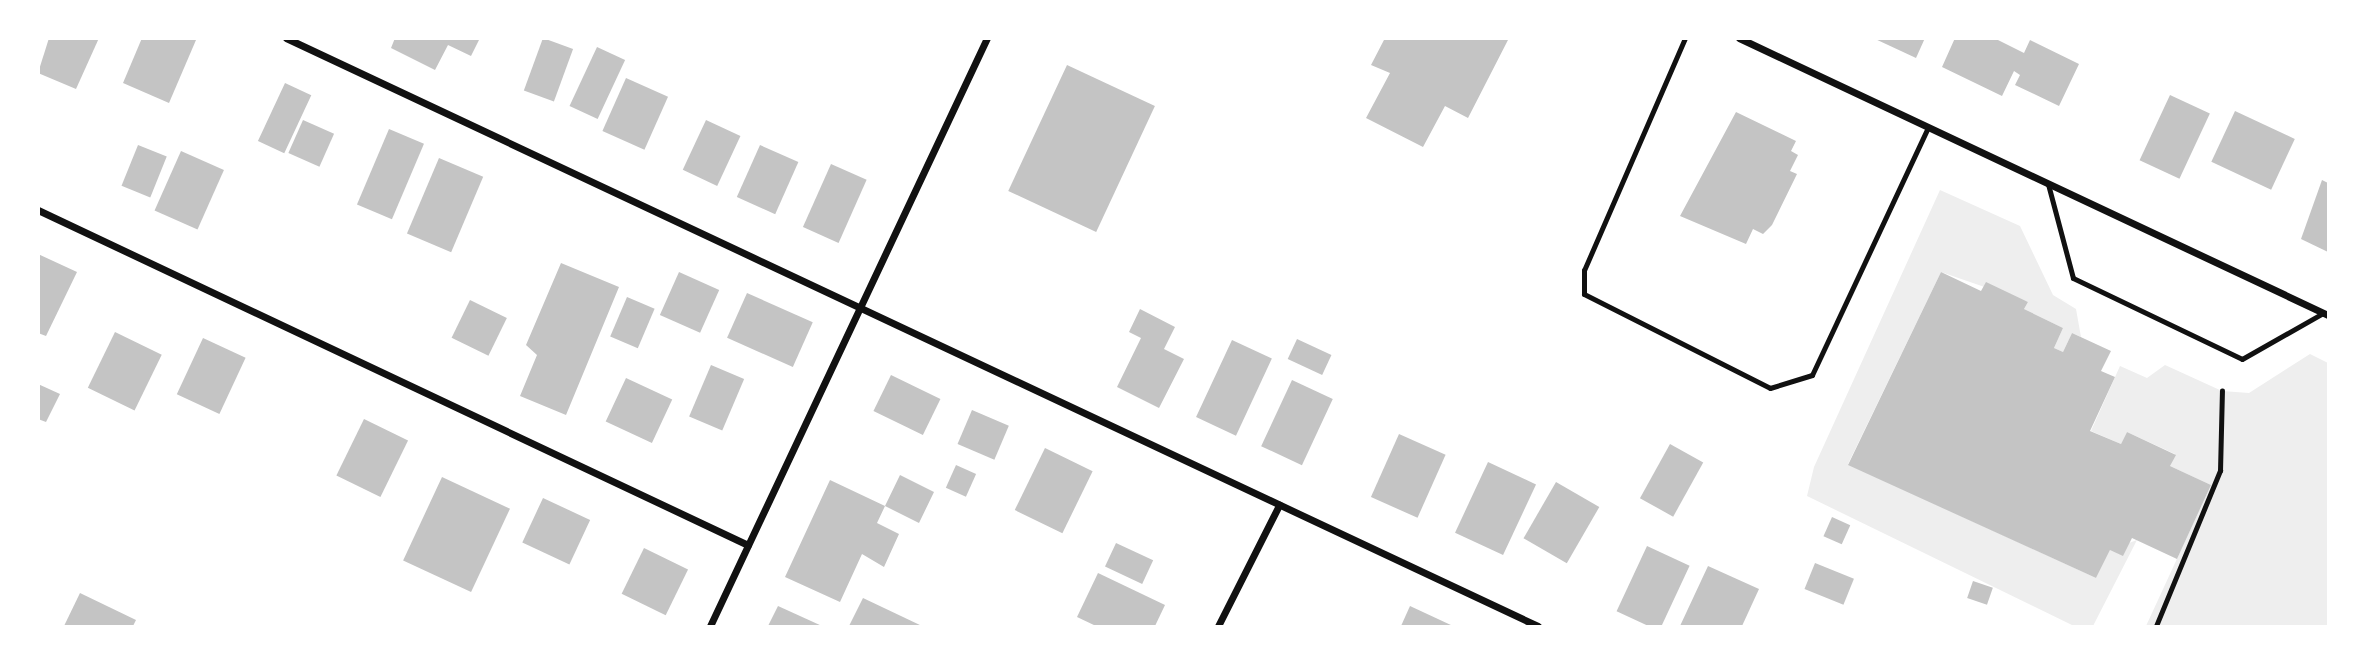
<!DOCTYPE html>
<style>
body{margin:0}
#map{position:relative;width:2367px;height:665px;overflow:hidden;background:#fff;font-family:"DM Sans",sans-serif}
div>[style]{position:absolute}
.green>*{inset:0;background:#eee}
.building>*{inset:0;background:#c4c4c4;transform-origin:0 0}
.path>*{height:4.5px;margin:-2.25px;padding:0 2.25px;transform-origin:2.25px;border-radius:2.25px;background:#111}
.service>*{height:5px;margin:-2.5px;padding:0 2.5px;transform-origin:2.5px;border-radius:2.5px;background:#111}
.minor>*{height:7px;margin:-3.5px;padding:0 3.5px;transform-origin:3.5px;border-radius:3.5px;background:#111}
span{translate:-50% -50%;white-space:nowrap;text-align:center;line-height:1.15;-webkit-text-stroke:5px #fff;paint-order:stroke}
.frame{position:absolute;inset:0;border:40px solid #fff;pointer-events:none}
</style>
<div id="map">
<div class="green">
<div style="clip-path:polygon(1940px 190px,2020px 226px,2053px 295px,2076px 309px,2081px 337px,2072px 333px,2063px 352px,2054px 348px,2063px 328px,2024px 309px,2028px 302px,1941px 272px,1848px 464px,2096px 578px,2110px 550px,2137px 540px,2093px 626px,2074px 626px,1807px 496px,1814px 467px)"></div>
<div style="clip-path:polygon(2310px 354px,2328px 363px,2328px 626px,2146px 626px,2211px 485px,2170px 466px,2175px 454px,2127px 432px,2121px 444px,2091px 431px,2120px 366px,2147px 378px,2165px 365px,2222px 391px,2249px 393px)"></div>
</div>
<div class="building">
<div style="clip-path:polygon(49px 38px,99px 38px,76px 89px,38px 73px)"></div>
<div style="clip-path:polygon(142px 38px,196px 40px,169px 103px,123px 83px)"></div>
<div style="clip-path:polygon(395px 38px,480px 38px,471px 56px,448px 45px,435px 70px,391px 48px)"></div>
<div style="left:543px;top:38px;width:32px;height:56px;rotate:20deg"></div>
<div style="clip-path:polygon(1385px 38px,1509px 38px,1468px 118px,1445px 106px,1423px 147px,1366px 118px,1390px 73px,1371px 65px)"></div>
<div style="clip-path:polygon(1873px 38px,1925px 38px,1916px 58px)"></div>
<div style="clip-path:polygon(1955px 38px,1994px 38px,2024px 53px,2030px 40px,2079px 64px,2059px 106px,2015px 85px,2020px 75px,2014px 71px,2002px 96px,1942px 67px)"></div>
<div style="left:597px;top:47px;width:31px;height:65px;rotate:25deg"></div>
<div style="left:1067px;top:65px;width:97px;height:139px;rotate:25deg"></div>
<div style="left:626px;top:78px;width:46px;height:58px;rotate:24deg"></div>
<div style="left:285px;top:83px;width:29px;height:64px;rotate:25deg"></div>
<div style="left:2170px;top:95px;width:44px;height:72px;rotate:25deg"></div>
<div style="left:2235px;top:111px;width:66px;height:56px;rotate:25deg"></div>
<div style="clip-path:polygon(1736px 112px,1796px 141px,1791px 151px,1798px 155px,1790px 171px,1797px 174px,1772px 225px,1763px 234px,1753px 229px,1746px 244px,1680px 216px)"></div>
<div style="left:303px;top:120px;width:34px;height:36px;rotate:24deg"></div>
<div style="left:706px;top:120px;width:38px;height:55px;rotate:25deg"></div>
<div style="left:389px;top:129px;width:38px;height:82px;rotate:23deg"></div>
<div style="left:138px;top:145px;width:31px;height:44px;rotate:22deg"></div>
<div style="left:760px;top:145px;width:42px;height:57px;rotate:24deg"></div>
<div style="left:181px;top:151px;width:47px;height:65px;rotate:24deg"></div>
<div style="left:439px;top:158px;width:48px;height:82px;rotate:23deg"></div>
<div style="left:831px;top:164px;width:39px;height:69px;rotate:24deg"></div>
<div style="clip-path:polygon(2322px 180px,2328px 183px,2328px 252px,2301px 239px)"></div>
<div style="clip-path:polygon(38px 254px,77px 272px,46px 336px,38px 333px)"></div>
<div style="clip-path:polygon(561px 263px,619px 287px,566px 415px,520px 396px,537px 355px,526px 345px)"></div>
<div style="left:679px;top:272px;width:44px;height:47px;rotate:24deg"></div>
<div style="clip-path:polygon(1941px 272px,1981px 291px,1986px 282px,2028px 302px,2024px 309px,2063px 328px,2054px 348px,2063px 352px,2072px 333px,2111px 351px,2101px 371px,2115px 377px,2090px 431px,2121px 444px,2127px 432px,2176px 455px,2170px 466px,2211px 485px,2177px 559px,2132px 538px,2123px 556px,2110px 550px,2096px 578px,1848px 465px)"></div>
<div style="left:747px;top:293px;width:72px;height:49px;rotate:24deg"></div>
<div style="left:627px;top:297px;width:30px;height:43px;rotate:23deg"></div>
<div style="left:470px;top:300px;width:41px;height:42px;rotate:26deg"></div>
<div style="clip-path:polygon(1140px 309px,1175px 327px,1164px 349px,1184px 359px,1159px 408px,1117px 387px,1141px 338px,1129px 332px)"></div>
<div style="left:115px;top:332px;width:52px;height:62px;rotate:26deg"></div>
<div style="left:203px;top:338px;width:47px;height:62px;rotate:25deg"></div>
<div style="left:1297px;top:339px;width:38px;height:22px;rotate:25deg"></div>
<div style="left:1232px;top:340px;width:44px;height:85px;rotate:25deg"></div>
<div style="left:711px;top:365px;width:36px;height:56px;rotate:23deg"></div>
<div style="left:891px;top:375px;width:55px;height:40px;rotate:26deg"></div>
<div style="left:626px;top:378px;width:51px;height:48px;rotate:25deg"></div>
<div style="left:1292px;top:380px;width:45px;height:73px;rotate:25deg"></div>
<div style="clip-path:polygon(38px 384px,60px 394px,46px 422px,38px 419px)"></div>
<div style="left:972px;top:410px;width:40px;height:37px;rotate:23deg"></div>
<div style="left:364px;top:419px;width:49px;height:63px;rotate:26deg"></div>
<div style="left:1399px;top:434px;width:51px;height:69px;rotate:24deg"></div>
<div style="left:1670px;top:444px;width:38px;height:62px;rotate:29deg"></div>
<div style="left:1045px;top:448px;width:53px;height:69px;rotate:26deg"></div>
<div style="left:1488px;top:462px;width:53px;height:78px;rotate:25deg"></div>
<div style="left:956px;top:465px;width:22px;height:25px;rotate:24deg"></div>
<div style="clip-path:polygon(900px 475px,934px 492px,919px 523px,885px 506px,877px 523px,899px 534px,884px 567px,862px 554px,840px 602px,785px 577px,830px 480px,885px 506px)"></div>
<div style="left:442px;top:477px;width:75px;height:92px;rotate:25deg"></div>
<div style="left:1556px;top:482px;width:50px;height:65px;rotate:30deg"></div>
<div style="left:543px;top:498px;width:52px;height:49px;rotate:25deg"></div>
<div style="left:1832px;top:517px;width:20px;height:21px;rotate:24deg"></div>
<div style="left:1116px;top:543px;width:41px;height:26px;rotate:25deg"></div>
<div style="left:1647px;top:546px;width:47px;height:72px;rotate:25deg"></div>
<div style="left:644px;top:548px;width:49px;height:51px;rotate:26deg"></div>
<div style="left:1815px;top:563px;width:42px;height:28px;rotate:22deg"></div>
<div style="clip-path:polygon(1708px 566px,1759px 589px,1742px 626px,1680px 626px)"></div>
<div style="clip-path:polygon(1098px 573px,1165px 605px,1155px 626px,1096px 626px,1077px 617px)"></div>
<div style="left:1973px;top:581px;width:21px;height:18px;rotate:19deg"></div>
<div style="clip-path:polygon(80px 593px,136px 620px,133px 626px,64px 626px)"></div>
<div style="clip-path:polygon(863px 598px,922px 626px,849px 626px)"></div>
<div style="clip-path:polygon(778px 606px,822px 626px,768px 626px)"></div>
<div style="clip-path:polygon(1410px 606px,1453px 626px,1401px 626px)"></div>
</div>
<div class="path">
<div style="left:2156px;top:626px;width:168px;rotate:-67.6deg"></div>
<div style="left:2220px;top:471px;width:80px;rotate:-88.6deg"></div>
</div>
<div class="service">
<div style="left:1685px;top:38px;width:253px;rotate:113.5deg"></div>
<div style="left:1584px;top:270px;width:24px;rotate:90deg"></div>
<div style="left:1584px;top:294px;width:208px;rotate:26.8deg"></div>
<div style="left:1770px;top:388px;width:44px;rotate:-17.2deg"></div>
<div style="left:1812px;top:375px;width:274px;rotate:-64.9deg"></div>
<div style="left:2048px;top:184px;width:97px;rotate:75.1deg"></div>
<div style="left:2073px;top:278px;width:187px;rotate:25.6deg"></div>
<div style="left:2242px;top:359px;width:93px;rotate:-29.6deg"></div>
</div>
<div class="minor">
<div style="left:286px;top:38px;width:1383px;rotate:25.16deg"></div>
<div style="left:1739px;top:38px;width:651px;rotate:25.19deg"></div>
<div style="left:38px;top:210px;width:785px;rotate:25.26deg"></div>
<div style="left:710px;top:626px;width:650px;rotate:-64.78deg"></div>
<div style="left:1218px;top:626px;width:136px;rotate:-63.2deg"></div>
</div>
<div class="frame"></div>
</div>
